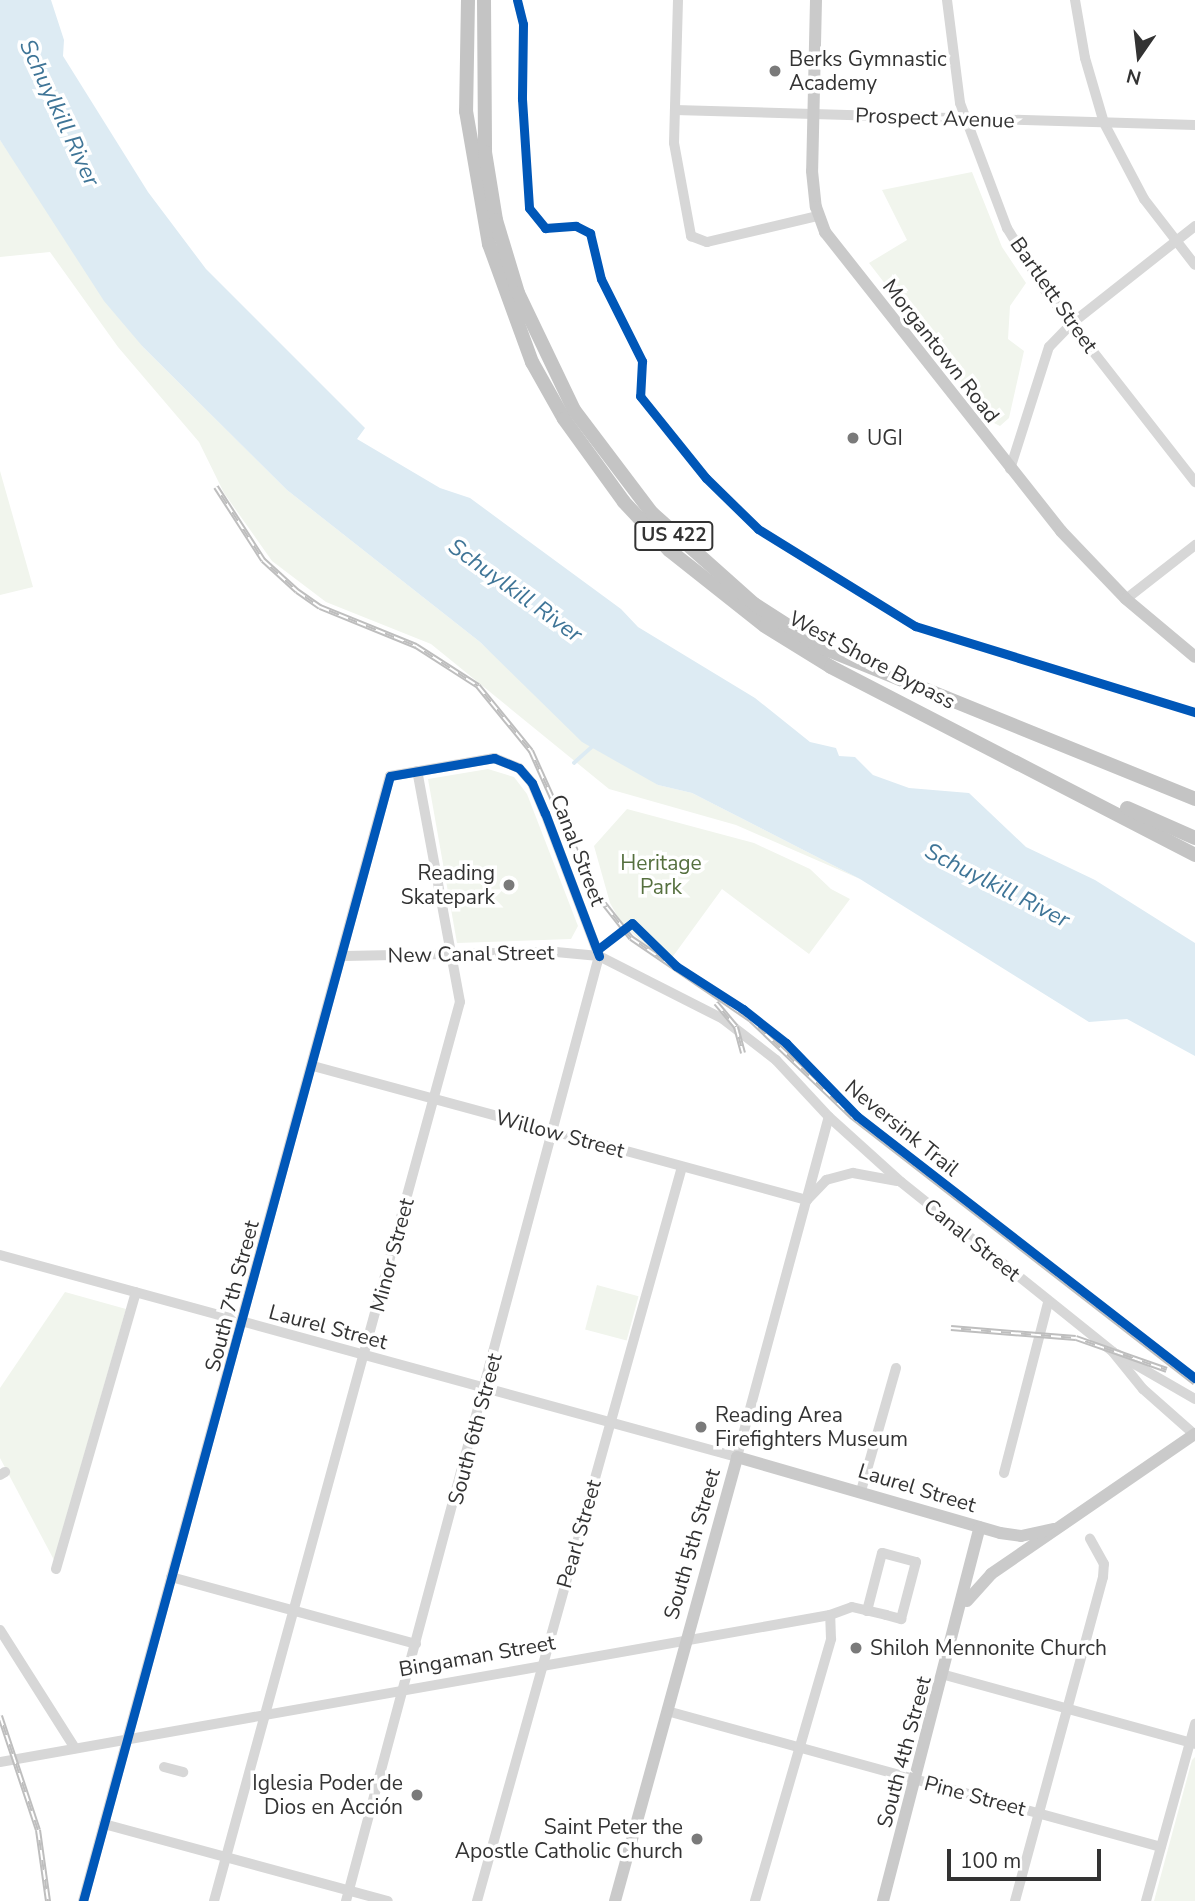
<!DOCTYPE html>
<meta charset="utf-8">
<style>
body{margin:0}
#map{position:relative;width:1195px;height:1901px;overflow:hidden;background:#fff;font-family:"Nunito Sans",sans-serif}
div>[style]{position:absolute}
.green>*{inset:0;background:#f1f5ed;transform-origin:0 0}
.water>*{inset:0;background:#ddebf3}
.stream>*{height:3.5px;margin:-1.75px;padding:0 1.75px;transform-origin:1.75px;border-radius:1.75px;background:#ddebf3}
.minor>*{height:10px;margin:-5px;padding:0 5px;transform-origin:5px;border-radius:5px;background:#d7d7d7}
.major>*{height:12px;margin:-6px;padding:0 6px;transform-origin:6px;border-radius:6px;background:#cacaca}
.highway>*{height:14px;margin:-7px;padding:0 7px;transform-origin:7px;border-radius:7px;background:#c4c4c4}
.rail>*{height:6px;margin-top:-3px;transform-origin:0;background:repeating-linear-gradient(90deg,#fff 0 10px,#bebebe 0 20px);box-sizing:border-box;border-block:2px solid #bebebe}
.cycleway>*{height:9px;margin:-4.5px;padding:0 4.5px;transform-origin:4.5px;border-radius:4.5px;background:#0057b8}
.dots>*{width:19px;height:19px;translate:-50% -50%;box-sizing:border-box;border:4px solid #fff;border-radius:50%}
span{translate:-50% -50%;white-space:nowrap;text-align:center;line-height:1.15;-webkit-text-stroke:7px #fff;paint-order:stroke}
.shield-label span{padding:2px 5px;background:#fff;border:2px solid;border-radius:5px;-webkit-text-stroke-width:0}
.shield-label{font-size:19px;color:#333;font-weight:700}
.poi-label{font-size:21px;color:#333}
.left{translate:0 -50%;text-align:left}
.right{translate:-100% -50%;text-align:right}
.street-label{font-size:21px;color:#333}
.park-label{font-size:21px;color:#56703f}
.water-label{font-size:23px;color:#3f7597;font-style:italic}
.north{position:absolute;left:1104px;top:21px;width:70px;height:70px;-webkit-text-stroke:5px #fff;paint-order:stroke;rotate:194deg;font-size:19px;font-weight:700;line-height:28px;text-align:center;color:#333}
.north::after{content:'';display:block;margin:auto;width:24px;height:32px;background:#333;clip-path:polygon(50% 0,100% 100%,50% 72%,0 100%)}
.scale{position:absolute;left:947px;top:1849px;width:154px;height:32px;box-sizing:border-box;border:4px solid #333;border-top:0;padding-left:9px;font-size:21px;line-height:24px;white-space:nowrap;color:#333;-webkit-text-stroke:5px #fff;paint-order:stroke}
</style>
<div id="map">
<div class="green">
<div style="clip-path:polygon(0 140px,143px 347px,287px 490px,480px 642px,529px 688px,658px 785px,692px 793px,860px 879px,736px 825px,609px 789px,431px 644px,326px 602px,272px 561px,224px 493px,199px 442px,118px 347px,50px 252px,0 257px)"></div>
<div style="clip-path:polygon(972px 172px,1002px 247px,1026px 283px,1010px 306px,1008px 339px,1024px 351px,1009px 418px,1000px 426px,992px 422px,869px 263px,907px 240px,882px 190px)"></div>
<div style="clip-path:polygon(0 471px,33px 587px,0 595px)"></div>
<div style="clip-path:polygon(488px 769px,514px 777px,527px 794px,578px 926px,571px 939px,457px 943px,428px 779px)"></div>
<div style="clip-path:polygon(627px 809px,754px 843px,810px 869px,831px 889px,850px 899px,809px 954px,722px 889px,671px 959px,663px 960px,622px 924px,610px 903px,594px 846px)"></div>
<div style="left:597px;top:1285px;width:43px;height:46px;rotate:15deg"></div>
<div style="clip-path:polygon(65px 1292px,126px 1309px,54px 1560px,0 1458px,0 1388px)"></div>
<div style="clip-path:polygon(1195px 1757px,1195px 1901px,1154px 1901px,1192px 1760px)"></div>
</div>
<div class="water">
<div style="clip-path:polygon(0 0,51px 0,64px 40px,63px 56px,148px 192px,206px 269px,365px 428px,357px 439px,440px 488px,470px 498px,621px 609px,638px 627px,755px 698px,810px 742px,836px 748px,839px 756px,855px 757px,873px 775px,909px 788px,969px 793px,1026px 847px,1095px 880px,1195px 943px,1195px 1056px,1127px 1019px,1089px 1022px,860px 879px,692px 793px,658px 785px,582px 742px,480px 642px,287px 490px,143px 347px,104px 301px,0 140px)"></div>
</div>
<div class="stream">
<div style="left:574px;top:763px;width:25px;rotate:-42deg"></div>
</div>
<div class="minor">
<div style="left:678px;top:0;width:143px;rotate:91.6deg"></div>
<div style="left:674px;top:143px;width:95px;rotate:79.6deg"></div>
<div style="left:691px;top:236px;width:17px;rotate:21deg"></div>
<div style="left:707px;top:242px;width:114px;rotate:-13.2deg"></div>
<div style="left:947px;top:0;width:104px;rotate:82.8deg"></div>
<div style="left:960px;top:103px;width:134px;rotate:69.4deg"></div>
<div style="left:1007px;top:228px;width:73px;rotate:58.5deg"></div>
<div style="left:1045px;top:290px;width:244px;rotate:52deg"></div>
<div style="left:1075px;top:0;width:59px;rotate:80.2deg"></div>
<div style="left:1085px;top:58px;width:68px;rotate:73.7deg"></div>
<div style="left:1104px;top:123px;width:86px;rotate:62.2deg"></div>
<div style="left:1144px;top:199px;width:83px;rotate:52.3deg"></div>
<div style="left:675px;top:110px;width:520px;rotate:1.65deg"></div>
<div style="left:1010px;top:469px;width:128px;rotate:-72.3deg"></div>
<div style="left:1049px;top:347px;width:32px;rotate:-46deg"></div>
<div style="left:1071px;top:324px;width:158px;rotate:-38.3deg"></div>
<div style="left:1126px;top:599px;width:88px;rotate:-38deg"></div>
<div style="left:344px;top:956px;width:212px;rotate:-1.1deg"></div>
<div style="left:556px;top:952px;width:43px;rotate:5.3deg"></div>
<div style="left:599px;top:956px;width:139px;rotate:26.9deg"></div>
<div style="left:723px;top:1019px;width:67px;rotate:37.7deg"></div>
<div style="left:776px;top:1060px;width:78px;rotate:47.1deg"></div>
<div style="left:829px;top:1117px;width:97px;rotate:42.1deg"></div>
<div style="left:901px;top:1182px;width:272px;rotate:38.7deg"></div>
<div style="left:1113px;top:1352px;width:48px;rotate:51deg"></div>
<div style="left:1143px;top:1389px;width:69px;rotate:41.5deg"></div>
<div style="left:313px;top:1066px;width:512px;rotate:15.18deg"></div>
<div style="left:807px;top:1200px;width:28px;rotate:-46deg"></div>
<div style="left:826px;top:1180px;width:28px;rotate:-15deg"></div>
<div style="left:853px;top:1173px;width:45px;rotate:10.3deg"></div>
<div style="left:0;top:1255px;width:764px;rotate:15.33deg"></div>
<div style="left:737px;top:1457px;width:352px;rotate:-74.9deg"></div>
<div style="left:1117px;top:1354px;width:90px;rotate:30deg"></div>
<div style="left:1004px;top:1473px;width:176px;rotate:-75.5deg"></div>
<div style="left:0;top:1475px;width:6px;rotate:-31deg"></div>
<div style="left:861px;top:1491px;width:128px;rotate:-74.1deg"></div>
<div style="left:56px;top:1569px;width:288px;rotate:-73.9deg"></div>
<div style="left:171px;top:1577px;width:254px;rotate:15.3deg"></div>
<div style="left:0;top:1630px;width:140px;rotate:57.6deg"></div>
<div style="left:945px;top:1675px;width:259px;rotate:15.4deg"></div>
<div style="left:667px;top:1711px;width:512px;rotate:15.39deg"></div>
<div style="left:0;top:1762px;width:843px;rotate:-10.04deg"></div>
<div style="left:830px;top:1615px;width:23px;rotate:-20deg"></div>
<div style="left:852px;top:1607px;width:35px;rotate:13deg"></div>
<div style="left:886px;top:1615px;width:16px;rotate:15deg"></div>
<div style="left:901px;top:1619px;width:59px;rotate:-75.3deg"></div>
<div style="left:916px;top:1562px;width:35px;rotate:-165deg"></div>
<div style="left:882px;top:1553px;width:60px;rotate:104.5deg"></div>
<div style="left:164px;top:1767px;width:20px;rotate:15deg"></div>
<div style="left:104px;top:1824px;width:294px;rotate:15.2deg"></div>
<div style="left:83px;top:1901px;width:1166px;rotate:-74.74deg"></div>
<div style="left:390px;top:776px;width:106px;rotate:-9.8deg"></div>
<div style="left:494px;top:758px;width:27px;rotate:22deg"></div>
<div style="left:519px;top:768px;width:20px;rotate:49deg"></div>
<div style="left:532px;top:783px;width:33px;rotate:67deg"></div>
<div style="left:545px;top:813px;width:153px;rotate:69.3deg"></div>
<div style="left:214px;top:1901px;width:932px;rotate:-74.7deg"></div>
<div style="left:460px;top:1002px;width:235px;rotate:-100.5deg"></div>
<div style="left:346px;top:1901px;width:978px;rotate:-75.01deg"></div>
<div style="left:477px;top:1901px;width:762px;rotate:-74.4deg"></div>
<div style="left:755px;top:1901px;width:273px;rotate:-73.8deg"></div>
<div style="left:831px;top:1639px;width:24px;rotate:-92deg"></div>
<div style="left:1015px;top:1901px;width:336px;rotate:-74.8deg"></div>
<div style="left:1103px;top:1577px;width:13px;rotate:-86deg"></div>
<div style="left:1104px;top:1564px;width:29px;rotate:-119deg"></div>
<div style="left:1146px;top:1901px;width:184px;rotate:-74.5deg"></div>
</div>
<div class="major">
<div style="left:816px;top:0;width:171px;rotate:91.3deg"></div>
<div style="left:812px;top:171px;width:36px;rotate:84deg"></div>
<div style="left:816px;top:207px;width:27px;rotate:70deg"></div>
<div style="left:825px;top:232px;width:381px;rotate:51.7deg"></div>
<div style="left:1061px;top:531px;width:94px;rotate:46.3deg"></div>
<div style="left:1126px;top:599px;width:90px;rotate:40deg"></div>
<div style="left:967px;top:1601px;width:36px;rotate:-48deg"></div>
<div style="left:991px;top:1574px;width:247px;rotate:-34.5deg"></div>
<div style="left:615px;top:1901px;width:460px;rotate:-74.6deg"></div>
<div style="left:737px;top:1457px;width:274px;rotate:16.1deg"></div>
<div style="left:1000px;top:1533px;width:21px;rotate:8deg"></div>
<div style="left:1021px;top:1536px;width:34px;rotate:-12deg"></div>
<div style="left:883px;top:1901px;width:386px;rotate:-75.5deg"></div>
</div>
<div class="highway">
<div style="left:468px;top:0;width:111px;rotate:91deg"></div>
<div style="left:466px;top:111px;width:135px;rotate:80.2deg"></div>
<div style="left:489px;top:244px;width:126px;rotate:70deg"></div>
<div style="left:532px;top:362px;width:65px;rotate:60.7deg"></div>
<div style="left:564px;top:419px;width:102px;rotate:54.1deg"></div>
<div style="left:624px;top:502px;width:66px;rotate:46.8deg"></div>
<div style="left:669px;top:550px;width:122px;rotate:38.4deg"></div>
<div style="left:765px;top:626px;width:78px;rotate:31.8deg"></div>
<div style="left:831px;top:667px;width:410px;rotate:27.3deg"></div>
<div style="left:484px;top:0;width:152px;rotate:89.6deg"></div>
<div style="left:485px;top:152px;width:69px;rotate:80.8deg"></div>
<div style="left:496px;top:220px;width:76px;rotate:73.2deg"></div>
<div style="left:518px;top:293px;width:130px;rotate:64.4deg"></div>
<div style="left:574px;top:410px;width:129px;rotate:52.9deg"></div>
<div style="left:652px;top:513px;width:137px;rotate:41.7deg"></div>
<div style="left:754px;top:604px;width:80px;rotate:32.7deg"></div>
<div style="left:821px;top:647px;width:404px;rotate:22.1deg"></div>
<div style="left:1127px;top:808px;width:74px;rotate:23.8deg"></div>
</div>
<div class="rail">
<div style="left:216px;top:487px;width:87px;rotate:57.2deg"></div>
<div style="left:263px;top:560px;width:46px;rotate:42.4deg"></div>
<div style="left:297px;top:591px;width:28px;rotate:35deg"></div>
<div style="left:320px;top:607px;width:104px;rotate:22.1deg"></div>
<div style="left:416px;top:646px;width:74px;rotate:32.8deg"></div>
<div style="left:478px;top:686px;width:84px;rotate:50.8deg"></div>
<div style="left:531px;top:751px;width:154px;rotate:65.8deg"></div>
<div style="left:594px;top:891px;width:60px;rotate:51.8deg"></div>
<div style="left:631px;top:938px;width:145px;rotate:34.3deg"></div>
<div style="left:751px;top:1020px;width:139px;rotate:43.8deg"></div>
<div style="left:851px;top:1116px;width:435px;rotate:37.8deg"></div>
<div style="left:716px;top:1003px;width:31px;rotate:50deg"></div>
<div style="left:736px;top:1027px;width:27px;rotate:75deg"></div>
<div style="left:951px;top:1328px;width:125px;rotate:4.6deg"></div>
<div style="left:1076px;top:1338px;width:96px;rotate:19.4deg"></div>
<div style="left:0;top:1716px;width:120px;rotate:71.6deg"></div>
<div style="left:38px;top:1830px;width:72px;rotate:82deg"></div>
</div>
<div class="cycleway">
<div style="left:517px;top:0;width:25px;rotate:76deg"></div>
<div style="left:523px;top:24px;width:75px;rotate:90.8deg"></div>
<div style="left:522px;top:99px;width:109px;rotate:86.3deg"></div>
<div style="left:529px;top:208px;width:26px;rotate:51deg"></div>
<div style="left:545px;top:228px;width:31px;rotate:-4deg"></div>
<div style="left:576px;top:226px;width:16px;rotate:27deg"></div>
<div style="left:590px;top:233px;width:47px;rotate:76.6deg"></div>
<div style="left:601px;top:279px;width:92px;rotate:63.4deg"></div>
<div style="left:642px;top:361px;width:35px;rotate:93deg"></div>
<div style="left:640px;top:396px;width:105px;rotate:51.2deg"></div>
<div style="left:706px;top:478px;width:73px;rotate:44.4deg"></div>
<div style="left:758px;top:529px;width:185px;rotate:31.7deg"></div>
<div style="left:915px;top:626px;width:293px;rotate:17.1deg"></div>
<div style="left:597px;top:950px;width:44px;rotate:-37.6deg"></div>
<div style="left:632px;top:923px;width:62px;rotate:44.3deg"></div>
<div style="left:676px;top:966px;width:80px;rotate:32.7deg"></div>
<div style="left:743px;top:1009px;width:55px;rotate:38.3deg"></div>
<div style="left:786px;top:1043px;width:102px;rotate:45.8deg"></div>
<div style="left:857px;top:1116px;width:428px;rotate:37.8deg"></div>
<div style="left:83px;top:1901px;width:1166px;rotate:-74.74deg"></div>
<div style="left:390px;top:776px;width:106px;rotate:-9.8deg"></div>
<div style="left:494px;top:758px;width:27px;rotate:22deg"></div>
<div style="left:519px;top:768px;width:20px;rotate:49deg"></div>
<div style="left:532px;top:783px;width:33px;rotate:67deg"></div>
<div style="left:545px;top:813px;width:153px;rotate:69.3deg"></div>
</div>
<div class="dots">
<div style="left:775px;top:71px;background:#7a7a7a"></div>
<div style="left:853px;top:438px;background:#7a7a7a"></div>
<div style="left:509px;top:885px;background:#7a7a7a"></div>
<div style="left:701px;top:1427px;background:#7a7a7a"></div>
<div style="left:856px;top:1648px;background:#7a7a7a"></div>
<div style="left:417px;top:1795px;background:#7a7a7a"></div>
<div style="left:697px;top:1839px;background:#7a7a7a"></div>
</div>
<div class="shield-label">
<span style="left:674px;top:536px">US 422</span>
</div>
<div class="poi-label">
<span class="left" style="left:789px;top:71px">Berks Gymnastic<br>Academy</span>
<span class="left" style="left:867px;top:438px">UGI</span>
<span class="right" style="left:495px;top:885px">Reading<br>Skatepark</span>
<span class="left" style="left:715px;top:1427px">Reading Area<br>Firefighters Museum</span>
<span class="left" style="left:870px;top:1648px">Shiloh Mennonite Church</span>
<span class="right" style="left:403px;top:1795px">Iglesia Poder de<br>Dios en Acción</span>
<span class="right" style="left:683px;top:1839px">Saint Peter the<br>Apostle Catholic Church</span>
</div>
<div class="street-label">
<span style="left:935px;top:118px;rotate:2deg">Prospect Avenue</span>
<span style="left:1054px;top:295px;rotate:55deg">Bartlett Street</span>
<span style="left:941px;top:351px;rotate:52deg">Morgantown Road</span>
<span style="left:872px;top:660px;rotate:28deg">West Shore Bypass</span>
<span style="left:578px;top:850px;rotate:69deg">Canal Street</span>
<span style="left:471px;top:954px;rotate:-1deg">New Canal Street</span>
<span style="left:902px;top:1128px;rotate:39deg">Neversink Trail</span>
<span style="left:560px;top:1134px;rotate:15deg">Willow Street</span>
<span style="left:972px;top:1240px;rotate:39deg">Canal Street</span>
<span style="left:392px;top:1255px;rotate:-75deg">Minor Street</span>
<span style="left:232px;top:1296px;rotate:-75deg">South 7th Street</span>
<span style="left:328px;top:1327px;rotate:15deg">Laurel Street</span>
<span style="left:475px;top:1429px;rotate:-75deg">South 6th Street</span>
<span style="left:917px;top:1488px;rotate:17deg">Laurel Street</span>
<span style="left:579px;top:1534px;rotate:-74deg">Pearl Street</span>
<span style="left:692px;top:1544px;rotate:-74deg">South 5th Street</span>
<span style="left:477px;top:1656px;rotate:-10deg">Bingaman Street</span>
<span style="left:904px;top:1752px;rotate:-75deg">South 4th Street</span>
<span style="left:975px;top:1796px;rotate:15deg">Pine Street</span>
</div>
<div class="park-label">
<span style="left:661px;top:875px">Heritage<br>Park</span>
</div>
<div class="water-label">
<span style="left:59px;top:113px;rotate:65deg">Schuylkill River</span>
<span style="left:515px;top:591px;rotate:36deg">Schuylkill River</span>
<span style="left:997px;top:886px;rotate:27deg">Schuylkill River</span>
</div>
<div class="north">N</div>
<div class="scale">100 m</div>
</div>
